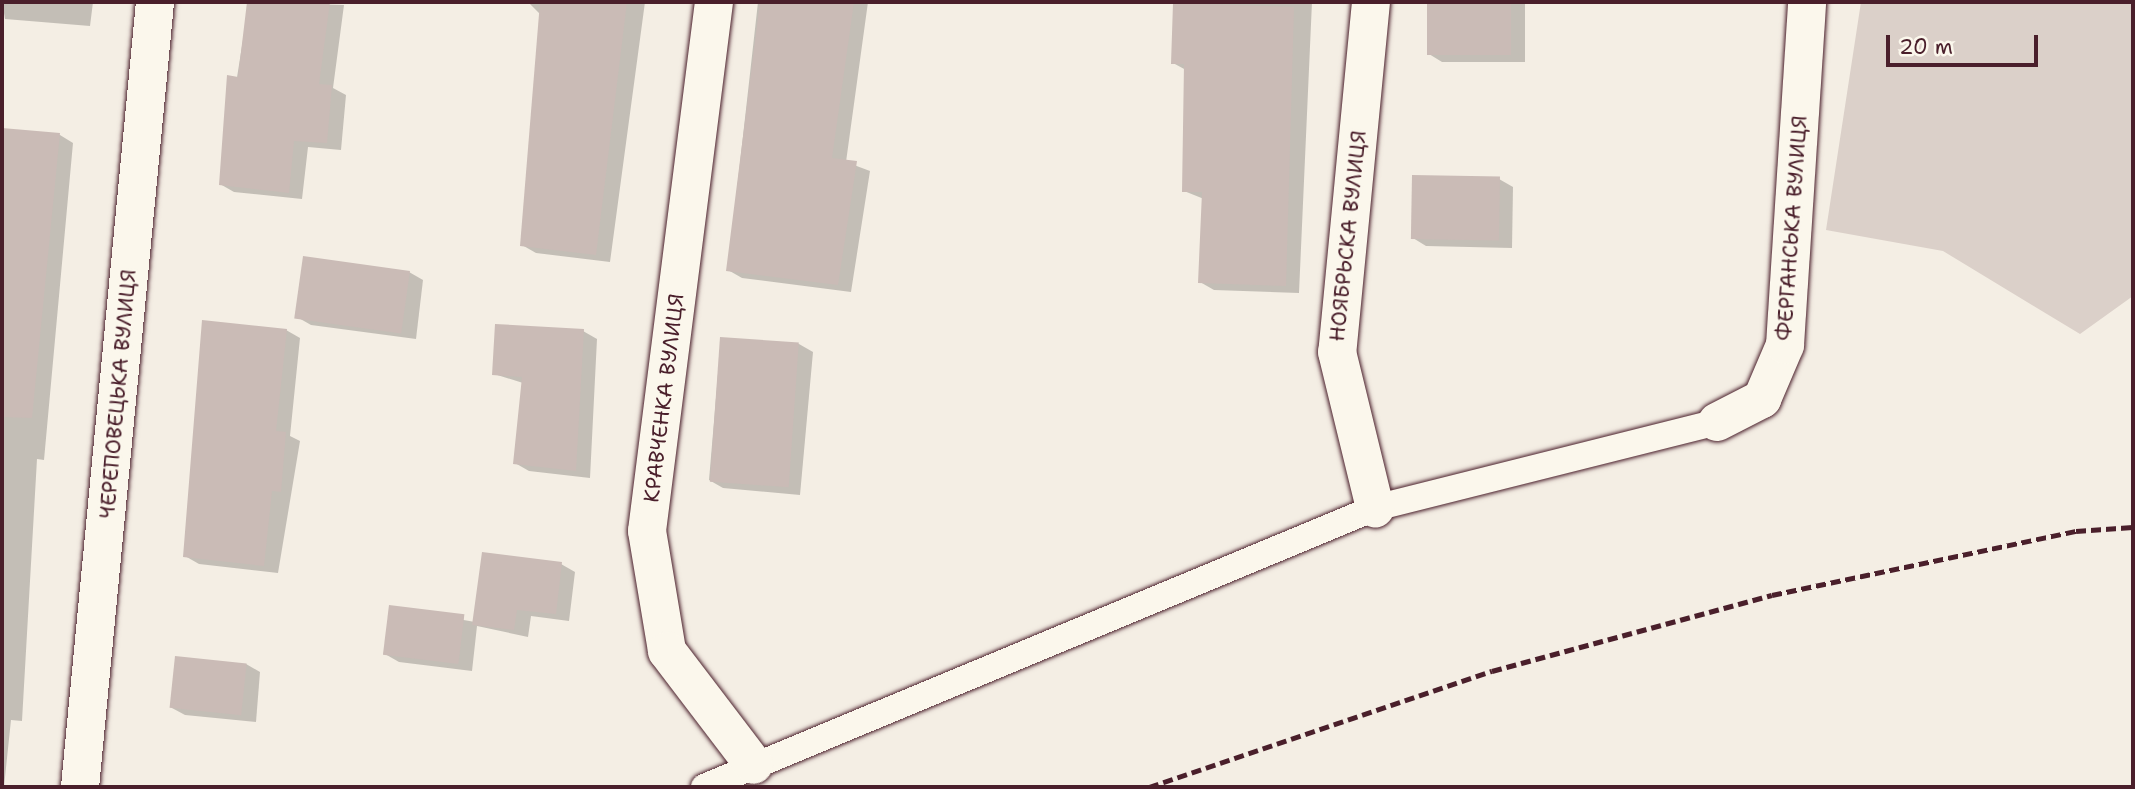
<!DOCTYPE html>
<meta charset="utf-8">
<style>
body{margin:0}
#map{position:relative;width:2135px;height:789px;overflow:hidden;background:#f4eee4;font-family:"Shantell Sans",sans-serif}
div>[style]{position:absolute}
.green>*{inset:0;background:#dbd0c9}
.shadow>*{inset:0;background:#0003}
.building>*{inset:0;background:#cabbb6;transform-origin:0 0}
.roads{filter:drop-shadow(0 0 2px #4a1f2b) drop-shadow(0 0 2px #4a1f2b)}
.lane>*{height:26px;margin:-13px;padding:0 13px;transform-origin:13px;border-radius:13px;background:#fbf7ec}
.street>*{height:38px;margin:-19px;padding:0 19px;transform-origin:19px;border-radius:19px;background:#fbf7ec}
.rail>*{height:5px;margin-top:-2.5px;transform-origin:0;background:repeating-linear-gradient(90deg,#4a1f2b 0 10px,transparent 0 15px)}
span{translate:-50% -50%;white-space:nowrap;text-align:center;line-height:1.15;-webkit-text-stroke:5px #fbf7ec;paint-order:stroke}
.street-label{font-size:21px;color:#4a1f2b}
.frame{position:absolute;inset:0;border:4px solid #4a1f2b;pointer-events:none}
.scale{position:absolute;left:1886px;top:35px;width:152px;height:32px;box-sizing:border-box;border:4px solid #4a1f2b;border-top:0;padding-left:9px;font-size:21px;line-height:24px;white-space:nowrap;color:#4a1f2b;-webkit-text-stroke:5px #fbf7ec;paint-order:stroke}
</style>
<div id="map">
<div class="green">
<div style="clip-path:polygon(1861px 2px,2133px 2px,2133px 296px,2080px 334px,1943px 251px,1826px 230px)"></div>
</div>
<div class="shadow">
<div style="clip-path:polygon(2px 2px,93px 2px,90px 26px,5px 19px)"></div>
<div style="clip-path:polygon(249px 2px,344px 5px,333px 88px,346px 95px,341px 150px,308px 147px,302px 199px,234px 192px,220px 184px)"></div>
<div style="clip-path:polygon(528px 2px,645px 2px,610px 262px,536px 253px,522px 245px,541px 15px)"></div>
<div style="clip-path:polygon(758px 2px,868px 2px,846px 162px,870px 171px,851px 292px,742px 278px,728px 270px)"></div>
<div style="clip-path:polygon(1196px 2px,1312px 2px,1299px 293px,1214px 290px,1200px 282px,1204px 199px,1184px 191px,1186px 70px,1173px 63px)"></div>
<div style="clip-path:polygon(1430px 2px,1525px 2px,1525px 62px,1442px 62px,1429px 54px)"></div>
<div style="clip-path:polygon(2px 129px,60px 135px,73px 143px,44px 460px,37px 459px,22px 721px,11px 720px,4px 787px)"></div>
<div style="clip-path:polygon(1499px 179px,1513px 187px,1512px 248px,1426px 246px,1413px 238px)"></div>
<div style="clip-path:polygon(409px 272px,423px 280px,416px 339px,311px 325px,297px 317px)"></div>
<div style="clip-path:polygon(286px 330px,300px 338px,290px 436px,300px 441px,278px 573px,199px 564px,185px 556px)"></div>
<div style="clip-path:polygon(583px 331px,597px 339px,590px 478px,529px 471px,515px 463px,523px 383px,494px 374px)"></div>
<div style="clip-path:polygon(721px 339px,799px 344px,813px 352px,800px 495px,723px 488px,709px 480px)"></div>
<div style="clip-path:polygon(561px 564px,575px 572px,569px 621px,531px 616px,528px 637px,477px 626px,472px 671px,399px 662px,385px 654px,390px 607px,475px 622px)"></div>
<div style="clip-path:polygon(246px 664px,260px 672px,256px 722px,185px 715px,172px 708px)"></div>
</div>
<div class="building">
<div style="clip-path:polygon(247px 2px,330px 2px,319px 84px,332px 85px,327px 143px,294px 141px,289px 193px,219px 185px,227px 75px,238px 77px)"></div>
<div style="clip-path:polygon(540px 2px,627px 2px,596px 255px,520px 246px)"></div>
<div style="clip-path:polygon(760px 2px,854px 2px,832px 158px,857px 161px,838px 285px,726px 271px)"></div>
<div style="left:1427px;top:2px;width:84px;height:53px"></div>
<div style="clip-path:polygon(1173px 3px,1294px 7px,1286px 286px,1198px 283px,1202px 192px,1182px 192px,1184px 64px,1171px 64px)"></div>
<div style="clip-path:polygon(2px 128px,60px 133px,32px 418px,2px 417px)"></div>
<div style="left:1412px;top:175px;width:88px;height:64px;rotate:1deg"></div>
<div style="left:303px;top:256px;width:108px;height:63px;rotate:8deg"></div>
<div style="clip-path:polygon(202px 320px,287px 329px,276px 431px,286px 432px,281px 492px,272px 491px,264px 566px,183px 557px)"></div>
<div style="clip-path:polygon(495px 324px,584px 329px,576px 471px,513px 464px,522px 377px,492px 375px)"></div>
<div style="left:720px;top:337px;width:79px;height:145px;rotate:4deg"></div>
<div style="clip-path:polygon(482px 552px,562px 562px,556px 614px,517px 610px,514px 630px,472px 625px)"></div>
<div style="left:389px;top:605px;width:76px;height:50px;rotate:7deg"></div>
<div style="left:175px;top:656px;width:72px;height:52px;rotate:6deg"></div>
</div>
<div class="roads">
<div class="lane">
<div style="left:704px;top:787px;width:727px;rotate:-22.58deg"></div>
<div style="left:1375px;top:508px;width:353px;rotate:-14.1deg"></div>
</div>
<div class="street">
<div style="left:714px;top:2px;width:533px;rotate:97.22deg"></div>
<div style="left:647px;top:531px;width:122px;rotate:80.5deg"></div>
<div style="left:667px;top:651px;width:143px;rotate:52.7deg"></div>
<div style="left:1371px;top:2px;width:352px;rotate:95.5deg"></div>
<div style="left:1337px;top:352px;width:161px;rotate:76.3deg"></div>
<div style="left:1717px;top:422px;width:51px;rotate:-27.1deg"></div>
<div style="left:1762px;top:399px;width:59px;rotate:-66.9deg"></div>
<div style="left:1785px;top:345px;width:344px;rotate:-86.3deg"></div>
<div style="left:80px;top:787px;width:789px;rotate:-84.54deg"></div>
</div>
</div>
<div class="rail">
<div style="left:1149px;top:787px;width:362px;rotate:-18.7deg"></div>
<div style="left:1492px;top:671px;width:290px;rotate:-15.2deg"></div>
<div style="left:1772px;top:595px;width:311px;rotate:-11.9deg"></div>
<div style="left:2076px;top:531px;width:57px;rotate:-4deg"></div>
</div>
<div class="street-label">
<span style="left:1792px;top:228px;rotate:-86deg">ФЕРГАНСЬКА ВУЛИЦЯ</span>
<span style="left:1348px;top:236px;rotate:-84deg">НОЯБРЬСКА ВУЛИЦЯ</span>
<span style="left:118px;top:394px;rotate:-85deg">ЧЕРЕПОВЕЦЬКА ВУЛИЦЯ</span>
<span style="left:664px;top:398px;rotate:-83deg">КРАВЧЕНКА ВУЛИЦЯ</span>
</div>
<div class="frame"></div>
<div class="scale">20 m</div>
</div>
